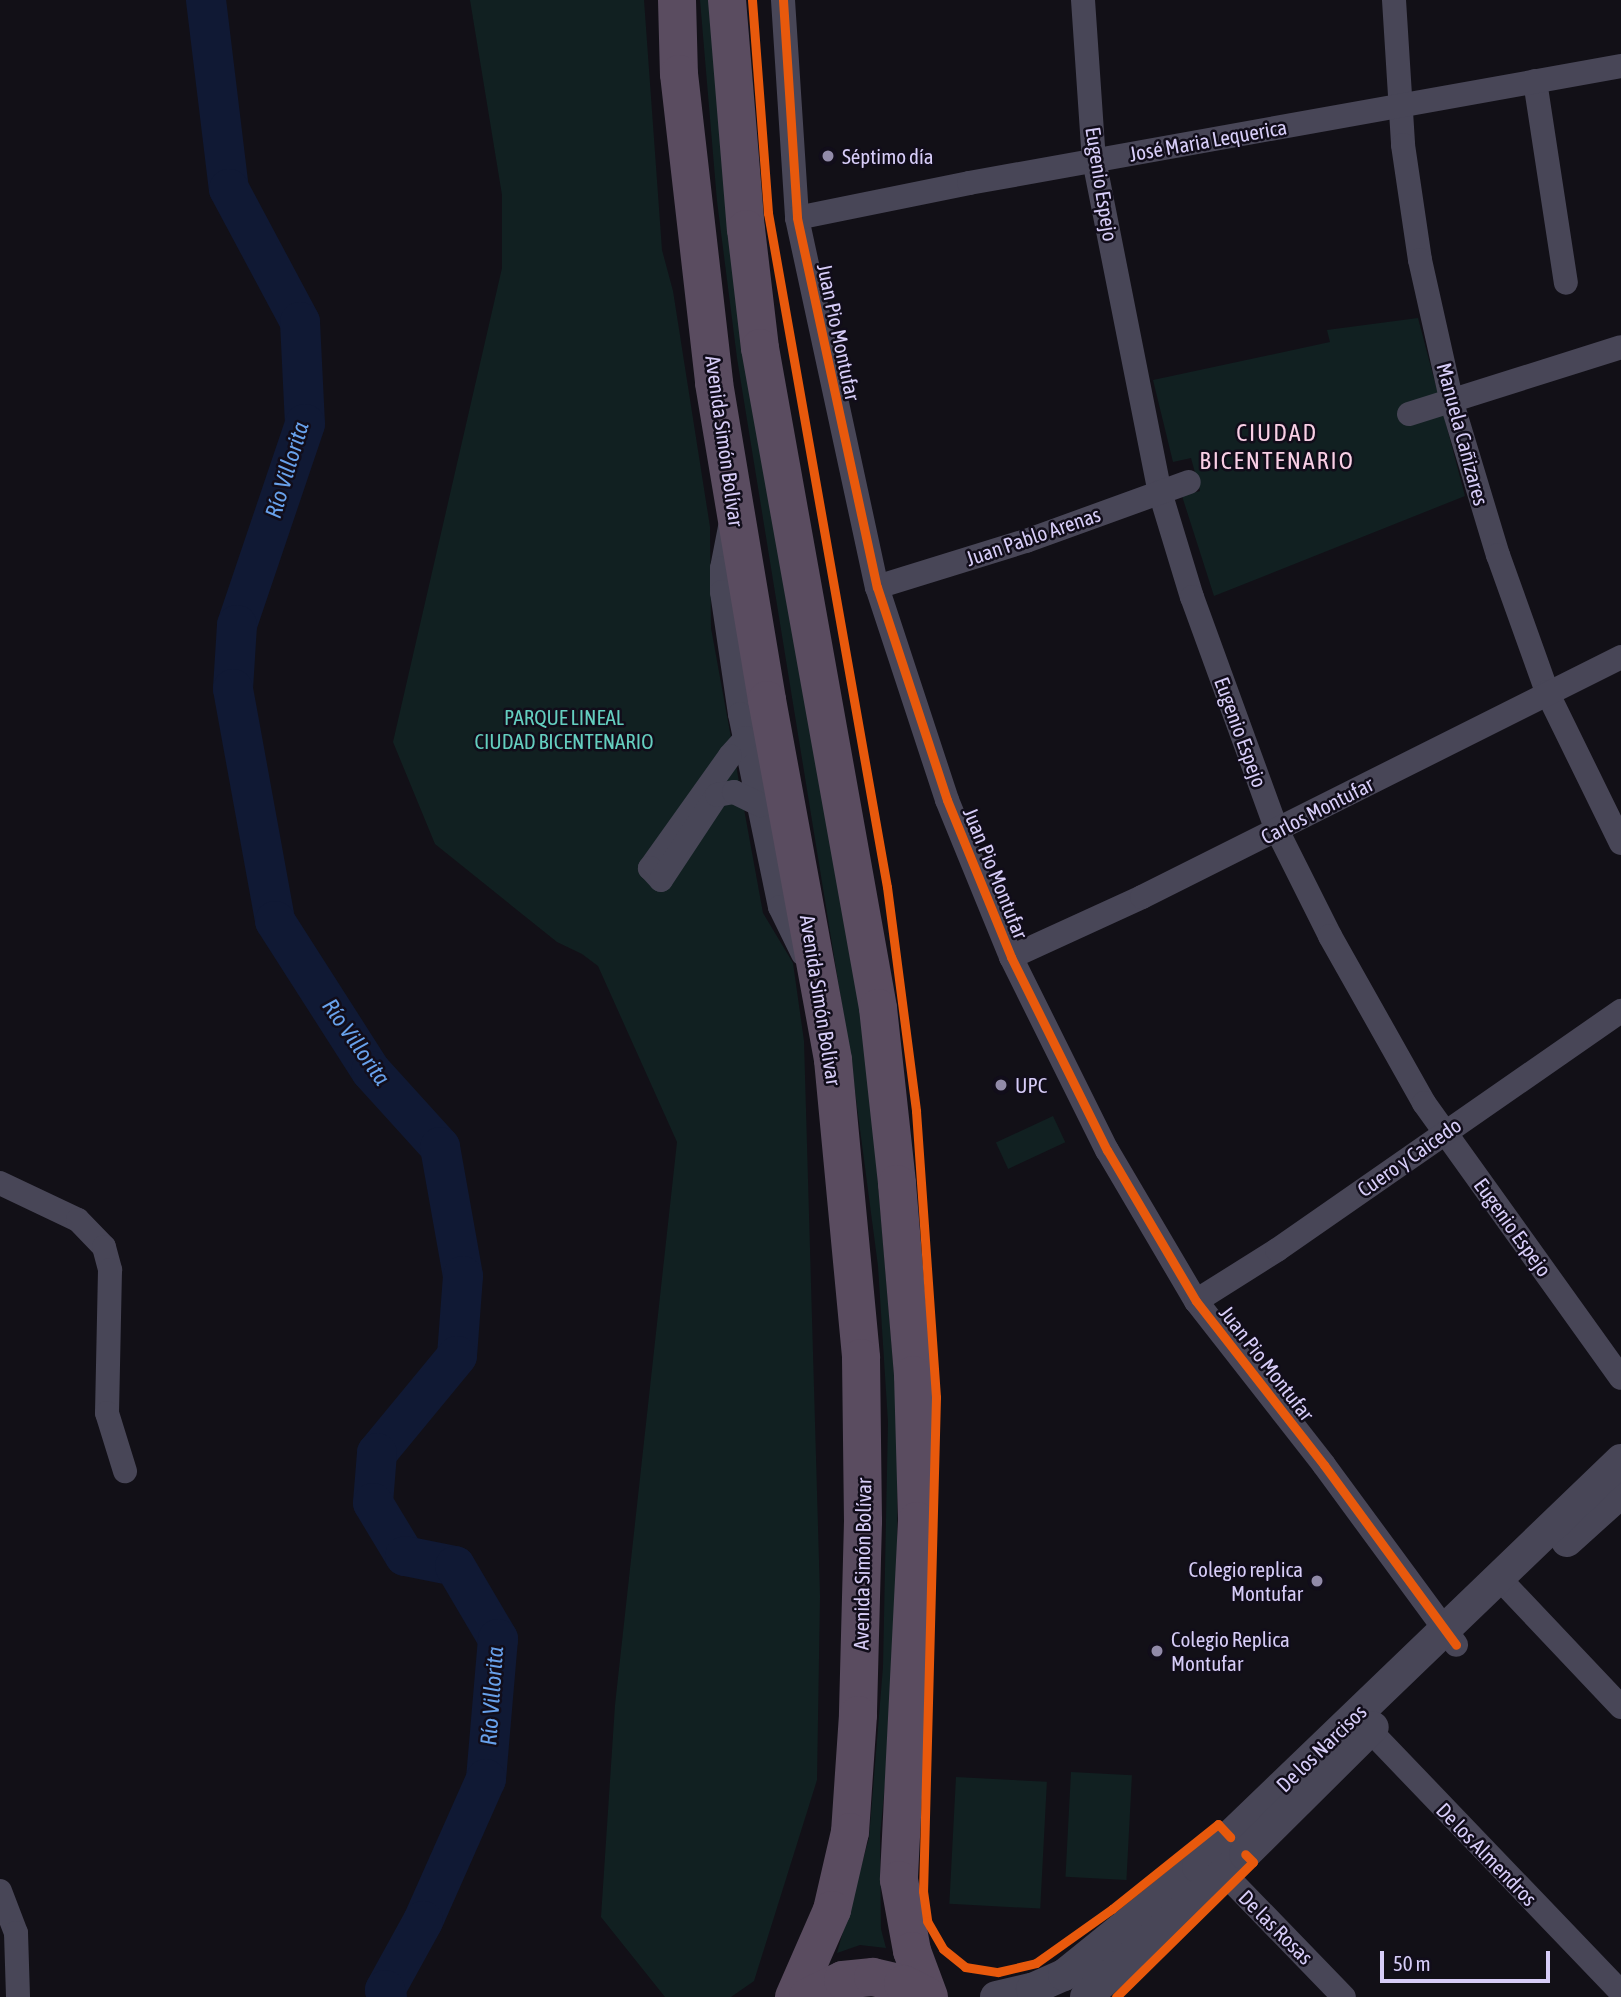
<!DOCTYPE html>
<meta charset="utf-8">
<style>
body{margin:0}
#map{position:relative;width:1621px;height:1997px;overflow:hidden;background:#121017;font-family:"Asap Condensed",sans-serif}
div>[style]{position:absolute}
.green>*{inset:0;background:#112021;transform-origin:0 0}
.river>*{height:40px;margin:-20px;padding:0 20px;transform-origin:20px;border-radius:20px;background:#101934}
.minor>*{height:24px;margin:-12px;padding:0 12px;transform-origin:12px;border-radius:12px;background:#484657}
.tertiary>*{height:32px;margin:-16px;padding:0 16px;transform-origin:16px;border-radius:16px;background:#484657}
.trunk>*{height:38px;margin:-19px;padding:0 19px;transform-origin:19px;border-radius:19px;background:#5a4c60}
.cycleway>*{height:9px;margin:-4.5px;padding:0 4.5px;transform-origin:4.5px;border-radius:4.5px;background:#e8590c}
.dots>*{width:19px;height:19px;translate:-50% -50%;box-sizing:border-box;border:4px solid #110d1a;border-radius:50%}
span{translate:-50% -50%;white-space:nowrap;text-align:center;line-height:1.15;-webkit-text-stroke:5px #110d1a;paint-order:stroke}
.street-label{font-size:21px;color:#d7cdf8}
.poi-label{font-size:21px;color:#d7cdf8}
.left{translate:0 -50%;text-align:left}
.right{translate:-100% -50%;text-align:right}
.park-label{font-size:21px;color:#64cebf}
.water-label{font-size:23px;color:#68a1eb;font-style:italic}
.quarter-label{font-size:24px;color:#f9cfe5;letter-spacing:2px}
.scale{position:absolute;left:1380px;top:1951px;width:170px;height:32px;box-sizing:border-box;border:4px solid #d7cdf8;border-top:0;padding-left:9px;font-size:21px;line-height:24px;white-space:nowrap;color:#d7cdf8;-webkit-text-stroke:5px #110d1a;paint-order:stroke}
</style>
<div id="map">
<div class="green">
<div style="clip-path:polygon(470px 0,644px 0,662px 250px,673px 291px,710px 527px,711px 628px,763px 913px,793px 963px,804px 1041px,820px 1596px,817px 1780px,754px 1981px,731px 1997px,665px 1997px,601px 1917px,615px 1705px,677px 1142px,598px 966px,582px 954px,557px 942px,435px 844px,393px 742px,502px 268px,502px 195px)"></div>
<div style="clip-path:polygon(700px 0,714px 0,868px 1062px,898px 1422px,896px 1668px,880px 1836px,881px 1929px,886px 1948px,860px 1945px,837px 1953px,869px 1838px,883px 1667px,888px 1422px,878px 1266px,851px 1061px,737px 358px,717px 201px)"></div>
<div style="clip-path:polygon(1418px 318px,1465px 496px,1214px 596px,1182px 496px,1200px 491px,1191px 458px,1173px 462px,1153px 380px,1330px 342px,1327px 330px)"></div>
<div style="left:1053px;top:1116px;width:29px;height:63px;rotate:65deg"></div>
<div style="left:1071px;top:1772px;width:61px;height:105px;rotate:3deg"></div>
<div style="left:956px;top:1777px;width:91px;height:127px;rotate:3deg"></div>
</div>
<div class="river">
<div style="left:206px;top:0;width:190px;rotate:83.1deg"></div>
<div style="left:229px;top:189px;width:151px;rotate:61.9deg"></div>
<div style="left:300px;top:322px;width:102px;rotate:87.2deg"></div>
<div style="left:305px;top:424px;width:212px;rotate:108.7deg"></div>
<div style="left:237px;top:625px;width:64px;rotate:93.6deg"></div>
<div style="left:233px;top:689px;width:236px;rotate:79.7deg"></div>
<div style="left:275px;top:921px;width:178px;rotate:57.4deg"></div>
<div style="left:371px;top:1071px;width:103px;rotate:47.8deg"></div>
<div style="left:440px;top:1147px;width:131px;rotate:79.9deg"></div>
<div style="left:463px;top:1276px;width:80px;rotate:94.3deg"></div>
<div style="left:457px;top:1356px;width:126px;rotate:129.5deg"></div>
<div style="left:377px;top:1453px;width:50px;rotate:94.6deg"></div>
<div style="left:373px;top:1503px;width:62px;rotate:58.9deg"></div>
<div style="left:405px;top:1556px;width:51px;rotate:11.3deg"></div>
<div style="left:455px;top:1566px;width:85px;rotate:59.5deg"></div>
<div style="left:498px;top:1639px;width:141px;rotate:94.9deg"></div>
<div style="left:486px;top:1779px;width:155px;rotate:113.9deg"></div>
<div style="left:423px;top:1921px;width:79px;rotate:118.8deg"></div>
<div style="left:385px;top:1990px;width:7px;rotate:74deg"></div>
</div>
<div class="minor">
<div style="left:783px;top:0;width:218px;rotate:86.3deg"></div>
<div style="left:797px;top:218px;width:378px;rotate:77.8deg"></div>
<div style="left:877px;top:587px;width:224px;rotate:71.8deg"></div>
<div style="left:947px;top:800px;width:170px;rotate:67.8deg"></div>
<div style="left:1011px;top:957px;width:216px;rotate:63.6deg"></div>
<div style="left:1107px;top:1150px;width:175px;rotate:59.5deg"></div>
<div style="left:1196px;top:1301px;width:208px;rotate:52deg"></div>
<div style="left:1324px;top:1465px;width:223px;rotate:53.7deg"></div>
<div style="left:1083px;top:0;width:160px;rotate:86.1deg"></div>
<div style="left:1094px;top:160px;width:338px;rotate:78.8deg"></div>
<div style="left:1160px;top:492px;width:110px;rotate:73.1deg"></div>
<div style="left:1192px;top:597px;width:248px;rotate:70deg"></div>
<div style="left:1277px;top:830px;width:119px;rotate:63.4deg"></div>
<div style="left:1330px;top:936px;width:192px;rotate:60.6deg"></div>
<div style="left:1424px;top:1103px;width:338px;rotate:54.4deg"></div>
<div style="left:1394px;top:0;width:145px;rotate:86.4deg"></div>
<div style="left:1403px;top:145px;width:116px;rotate:81.6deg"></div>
<div style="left:1420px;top:260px;width:147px;rotate:77.4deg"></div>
<div style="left:1452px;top:403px;width:159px;rotate:73.2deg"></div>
<div style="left:1498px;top:555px;width:145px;rotate:70.3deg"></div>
<div style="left:1547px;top:692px;width:168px;rotate:63.9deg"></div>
<div style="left:1535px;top:81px;width:204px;rotate:81.3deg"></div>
<div style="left:797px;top:218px;width:176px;rotate:-11.5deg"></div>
<div style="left:969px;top:183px;width:662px;rotate:-10.17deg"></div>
<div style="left:1409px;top:414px;width:222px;rotate:-17.5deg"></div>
<div style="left:730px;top:527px;width:42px;rotate:101deg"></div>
<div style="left:722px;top:568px;width:24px;rotate:90deg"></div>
<div style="left:722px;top:592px;width:123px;rotate:81.6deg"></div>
<div style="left:740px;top:714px;width:197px;rotate:78.3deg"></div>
<div style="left:780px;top:907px;width:52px;rotate:63.9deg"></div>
<div style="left:877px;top:587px;width:156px;rotate:-17.2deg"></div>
<div style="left:1026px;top:541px;width:173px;rotate:-19.9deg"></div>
<div style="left:746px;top:738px;width:24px;rotate:132deg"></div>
<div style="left:730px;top:756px;width:138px;rotate:125.5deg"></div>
<div style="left:650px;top:868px;width:16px;rotate:47deg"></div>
<div style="left:661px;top:880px;width:102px;rotate:-56.6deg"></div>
<div style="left:717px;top:795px;width:17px;rotate:-10deg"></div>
<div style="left:734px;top:792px;width:30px;rotate:26deg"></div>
<div style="left:1011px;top:957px;width:144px;rotate:-24.6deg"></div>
<div style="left:1142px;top:897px;width:536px;rotate:-26.61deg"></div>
<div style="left:0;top:1183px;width:86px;rotate:25.4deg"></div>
<div style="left:78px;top:1220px;width:37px;rotate:46deg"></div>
<div style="left:104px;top:1247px;width:24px;rotate:75deg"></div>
<div style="left:110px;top:1270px;width:143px;rotate:91.2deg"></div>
<div style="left:107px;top:1413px;width:61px;rotate:72.8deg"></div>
<div style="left:1196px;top:1301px;width:96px;rotate:-32.2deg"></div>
<div style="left:1277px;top:1250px;width:419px;rotate:-34.8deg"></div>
<div style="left:1498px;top:1577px;width:179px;rotate:46.6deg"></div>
<div style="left:1357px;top:1717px;width:381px;rotate:46.2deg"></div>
<div style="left:1213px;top:1862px;width:188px;rotate:45.9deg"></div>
<div style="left:0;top:1891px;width:45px;rotate:69.1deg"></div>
<div style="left:16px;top:1933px;width:64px;rotate:88.2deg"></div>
</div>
<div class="tertiary">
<div style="left:1567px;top:1541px;width:73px;rotate:-42.2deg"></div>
<div style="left:996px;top:1997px;width:37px;rotate:-13deg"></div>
<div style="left:1032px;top:1989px;width:35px;rotate:-24deg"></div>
<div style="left:1064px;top:1975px;width:172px;rotate:-38.9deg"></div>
<div style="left:1198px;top:1867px;width:587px;rotate:-43.9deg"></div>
<div style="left:1086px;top:1997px;width:214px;rotate:-42deg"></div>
<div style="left:1245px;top:1854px;width:180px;rotate:-44.8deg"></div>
</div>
<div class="trunk">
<div style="left:677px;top:0;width:74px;rotate:88.5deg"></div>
<div style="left:679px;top:74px;width:311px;rotate:83.5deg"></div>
<div style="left:714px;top:383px;width:321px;rotate:80.5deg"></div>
<div style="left:767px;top:700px;width:366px;rotate:79.6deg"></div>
<div style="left:833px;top:1060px;width:299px;rotate:84.6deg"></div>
<div style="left:861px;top:1358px;width:163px;rotate:89.3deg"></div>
<div style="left:863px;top:1521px;width:194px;rotate:91.5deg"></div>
<div style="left:858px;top:1715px;width:117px;rotate:93.9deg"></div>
<div style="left:850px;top:1832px;width:80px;rotate:103deg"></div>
<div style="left:832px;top:1910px;width:95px;rotate:113.6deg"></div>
<div style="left:727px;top:0;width:230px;rotate:85.3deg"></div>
<div style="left:746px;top:229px;width:120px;rotate:83.3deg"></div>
<div style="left:760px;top:348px;width:670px;rotate:79.86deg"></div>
<div style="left:878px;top:1008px;width:177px;rotate:83.8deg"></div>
<div style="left:897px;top:1184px;width:192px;rotate:85.2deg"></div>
<div style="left:913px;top:1375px;width:146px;rotate:88.4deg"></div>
<div style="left:917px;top:1521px;width:359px;rotate:92.9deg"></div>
<div style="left:899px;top:1880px;width:72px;rotate:79.6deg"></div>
<div style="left:912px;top:1951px;width:49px;rotate:69.7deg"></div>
<div style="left:808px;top:1997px;width:39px;rotate:-26deg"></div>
<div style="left:843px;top:1980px;width:30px;rotate:-6deg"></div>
<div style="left:873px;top:1977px;width:31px;rotate:13deg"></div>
<div style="left:903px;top:1984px;width:28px;rotate:27deg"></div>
</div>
<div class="cycleway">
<div style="left:752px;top:0;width:214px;rotate:85.7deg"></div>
<div style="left:768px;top:213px;width:684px;rotate:79.99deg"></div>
<div style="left:887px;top:887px;width:226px;rotate:82.6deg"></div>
<div style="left:916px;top:1111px;width:287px;rotate:86deg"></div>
<div style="left:936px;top:1397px;width:494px;rotate:91.5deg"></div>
<div style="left:923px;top:1891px;width:30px;rotate:82deg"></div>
<div style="left:927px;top:1921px;width:32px;rotate:60deg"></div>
<div style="left:943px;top:1949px;width:28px;rotate:39deg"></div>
<div style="left:965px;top:1967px;width:33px;rotate:9deg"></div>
<div style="left:998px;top:1972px;width:39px;rotate:-13deg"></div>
<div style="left:1036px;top:1963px;width:93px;rotate:-35.4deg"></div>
<div style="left:1112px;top:1909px;width:136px;rotate:-38.7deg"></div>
<div style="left:1218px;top:1824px;width:18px;rotate:47deg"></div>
<div style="left:783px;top:0;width:218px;rotate:86.3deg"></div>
<div style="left:797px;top:218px;width:378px;rotate:77.8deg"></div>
<div style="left:877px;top:587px;width:224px;rotate:71.8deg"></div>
<div style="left:947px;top:800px;width:170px;rotate:67.8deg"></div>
<div style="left:1011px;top:957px;width:216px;rotate:63.6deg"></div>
<div style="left:1107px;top:1150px;width:175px;rotate:59.5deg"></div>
<div style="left:1196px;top:1301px;width:208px;rotate:52deg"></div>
<div style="left:1324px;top:1465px;width:223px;rotate:53.7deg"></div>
<div style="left:1116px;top:1997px;width:192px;rotate:-44.6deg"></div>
<div style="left:1253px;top:1862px;width:11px;rotate:-135deg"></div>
</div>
<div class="dots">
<div style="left:828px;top:156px;background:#928ba9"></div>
<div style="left:1001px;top:1085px;background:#928ba9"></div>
<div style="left:1317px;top:1581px;background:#928ba9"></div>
<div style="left:1157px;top:1651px;background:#928ba9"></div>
</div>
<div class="street-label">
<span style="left:1208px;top:140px;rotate:-10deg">José Maria Lequerica</span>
<span style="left:1102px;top:184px;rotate:81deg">Eugenio Espejo</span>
<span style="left:839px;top:332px;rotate:78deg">Juan Pio Montufar</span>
<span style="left:1463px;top:434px;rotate:75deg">Manuela Cañizares</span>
<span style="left:725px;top:441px;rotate:82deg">Avenida Simón Bolívar</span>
<span style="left:1033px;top:536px;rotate:-19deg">Juan Pablo Arenas</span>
<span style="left:1241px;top:732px;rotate:70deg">Eugenio Espejo</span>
<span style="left:1317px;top:810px;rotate:-27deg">Carlos Montufar</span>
<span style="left:996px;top:873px;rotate:68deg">Juan Pio Montufar</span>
<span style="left:821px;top:1000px;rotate:81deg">Avenida Simón Bolívar</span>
<span style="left:1409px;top:1157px;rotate:-35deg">Cuero y Caicedo</span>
<span style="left:1513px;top:1227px;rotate:54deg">Eugenio Espejo</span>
<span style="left:1267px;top:1363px;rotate:52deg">Juan Pio Montufar</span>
<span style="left:862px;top:1564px;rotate:-89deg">Avenida Simón Bolívar</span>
<span style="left:1321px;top:1748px;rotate:-44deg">De los Narcisos</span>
<span style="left:1487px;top:1854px;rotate:46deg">De los Almendros</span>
<span style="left:1276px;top:1927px;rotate:45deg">De las Rosas</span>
</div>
<div class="poi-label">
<span class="left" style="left:842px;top:156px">Séptimo día</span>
<span class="left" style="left:1015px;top:1085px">UPC</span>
<span class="right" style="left:1303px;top:1581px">Colegio replica<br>Montufar</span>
<span class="left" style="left:1171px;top:1651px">Colegio Replica<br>Montufar</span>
</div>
<div class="park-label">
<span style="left:564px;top:729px">PARQUE LINEAL<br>CIUDAD BICENTENARIO</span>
</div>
<div class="water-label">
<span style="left:287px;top:470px;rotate:-73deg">Río Villorita</span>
<span style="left:356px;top:1042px;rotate:55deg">Río Villorita</span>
<span style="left:492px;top:1696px;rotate:-86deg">Río Villorita</span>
</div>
<div class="quarter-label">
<span style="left:1277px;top:447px">CIUDAD<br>BICENTENARIO</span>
</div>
<div class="scale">50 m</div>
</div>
